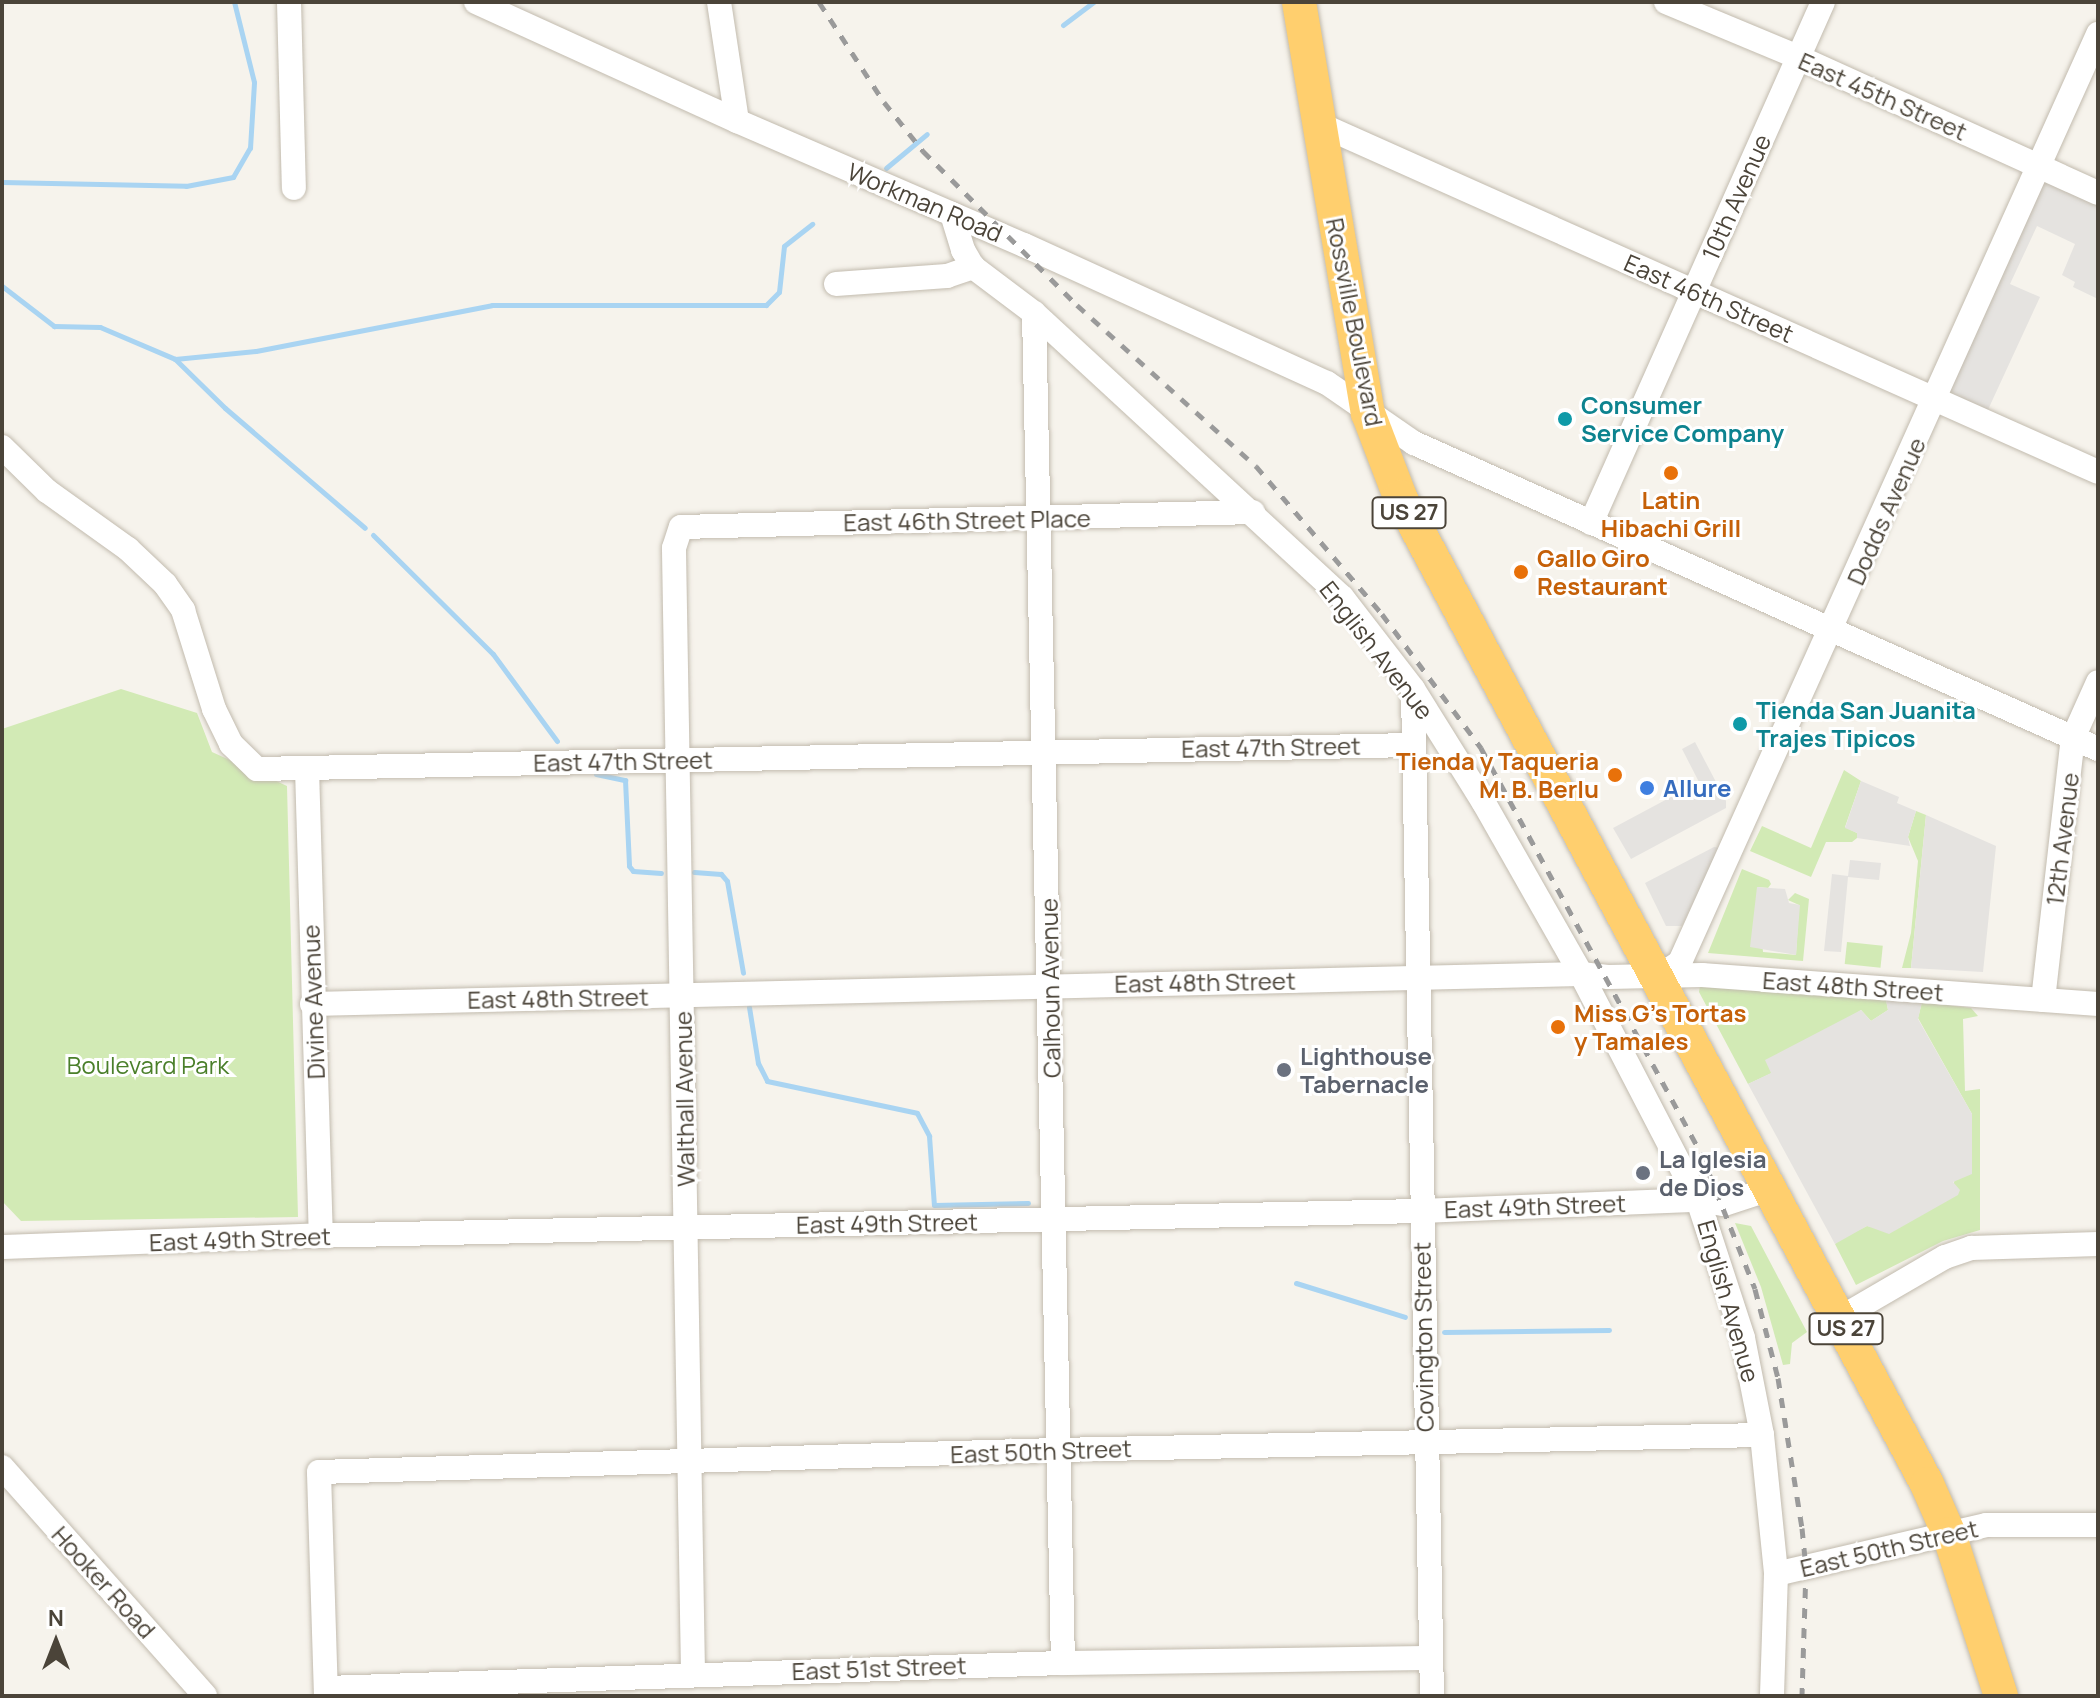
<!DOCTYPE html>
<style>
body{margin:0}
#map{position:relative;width:2100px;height:1698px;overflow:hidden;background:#f6f3ec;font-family:Manrope,sans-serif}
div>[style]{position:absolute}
.green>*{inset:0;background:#d2eab5;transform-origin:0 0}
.parking>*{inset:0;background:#e5e3e0}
.stream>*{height:5px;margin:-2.5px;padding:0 2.5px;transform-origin:2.5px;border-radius:2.5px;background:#a9d4f2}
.roads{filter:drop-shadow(0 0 2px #c2bbae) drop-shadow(0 0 2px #c2bbae)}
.minor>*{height:24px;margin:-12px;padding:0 12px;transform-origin:12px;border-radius:12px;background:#fff}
.highway>*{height:34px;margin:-17px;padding:0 17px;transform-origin:17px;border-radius:17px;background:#ffcf6e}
.rail>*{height:5px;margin-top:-2.5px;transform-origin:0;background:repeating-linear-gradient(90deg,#9a9a9a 0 10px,transparent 0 20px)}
.dots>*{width:22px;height:22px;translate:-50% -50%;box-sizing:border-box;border:4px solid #fff;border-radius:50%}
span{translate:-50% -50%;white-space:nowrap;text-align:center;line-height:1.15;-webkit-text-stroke:6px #fff;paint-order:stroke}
.shield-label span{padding:2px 6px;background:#fff;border:2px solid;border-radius:6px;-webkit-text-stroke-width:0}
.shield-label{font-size:22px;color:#4b4439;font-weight:700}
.street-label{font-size:24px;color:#4b4439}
.culture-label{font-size:24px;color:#0d838f;font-weight:700}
.left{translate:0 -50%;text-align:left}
.food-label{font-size:24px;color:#c56008;font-weight:700}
.right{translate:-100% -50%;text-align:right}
.shop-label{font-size:24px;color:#366cbe;font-weight:700}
.worship-label{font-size:24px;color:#5b616d;font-weight:700}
.park-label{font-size:24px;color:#4a7f2a}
.frame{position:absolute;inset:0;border:4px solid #4b4439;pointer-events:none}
.north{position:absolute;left:16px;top:1602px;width:80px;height:80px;-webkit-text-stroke:6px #fff;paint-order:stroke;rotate:0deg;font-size:22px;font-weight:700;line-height:32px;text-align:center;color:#4b4439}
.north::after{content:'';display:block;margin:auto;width:28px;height:36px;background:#4b4439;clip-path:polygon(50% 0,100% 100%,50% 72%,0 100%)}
</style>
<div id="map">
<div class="green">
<div style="clip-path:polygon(121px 689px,197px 713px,212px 752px,287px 786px,298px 1217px,21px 1221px,2px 1201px,2px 729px)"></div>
<div style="clip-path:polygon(1844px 770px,1861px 781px,1845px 827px,1857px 833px,1857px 838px,1852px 842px,1826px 842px,1811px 877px,1750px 851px,1762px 826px,1811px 848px)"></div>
<div style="clip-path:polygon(1916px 811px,1926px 815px,1911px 968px,1902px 968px,1911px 933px,1918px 861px,1908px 837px)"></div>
<div style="clip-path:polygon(1742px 869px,1769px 880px,1771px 884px,1768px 888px,1758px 887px,1763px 952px,1796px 955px,1799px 905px,1788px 900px,1795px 893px,1809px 899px,1803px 961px,1708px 953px)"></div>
<div style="left:1847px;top:942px;width:36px;height:22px;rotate:6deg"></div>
<div style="clip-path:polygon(1700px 986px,1886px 1000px,1888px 1010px,1871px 1021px,1861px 1010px,1772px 1073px,1748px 1084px,1699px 992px)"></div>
<div style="clip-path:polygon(1922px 1002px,1971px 1008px,1978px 1016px,1963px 1019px,1965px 1091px,1980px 1089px,1980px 1230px,1943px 1241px,1856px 1285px,1835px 1244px,1838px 1240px,1867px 1226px,1879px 1228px,1953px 1186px,1972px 1114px,1918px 1018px)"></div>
<div style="clip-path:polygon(1735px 1223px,1751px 1226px,1807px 1332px,1792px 1343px,1790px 1364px,1783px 1365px,1761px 1287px)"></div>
</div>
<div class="parking">
<div style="clip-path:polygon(2043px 179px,2098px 204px,2098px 299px,2073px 287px,2075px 282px,2062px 275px,2075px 244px,2037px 226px,2010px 284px,2040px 297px,1986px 414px,1944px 394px)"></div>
<div style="clip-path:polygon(1695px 742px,1726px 801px,1726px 808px,1631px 859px,1613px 828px,1699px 782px,1682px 749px)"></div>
<div style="clip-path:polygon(1861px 781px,1899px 797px,1897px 803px,1916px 811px,1908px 837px,1910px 846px,1857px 838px,1857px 833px,1845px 828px)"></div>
<div style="clip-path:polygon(1926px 815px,1996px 846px,1983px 972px,1911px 968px)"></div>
<div style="clip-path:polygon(1714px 847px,1720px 848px,1682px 926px,1666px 926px,1645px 883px)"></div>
<div style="clip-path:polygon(1850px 860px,1881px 863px,1879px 880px,1848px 877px,1841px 952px,1824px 951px,1832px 874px,1848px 876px)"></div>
<div style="clip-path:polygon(1757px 887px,1785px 889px,1789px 903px,1800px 905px,1796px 955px,1750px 947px)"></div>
<div style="clip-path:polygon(1886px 1000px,1922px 1002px,1918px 1019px,1972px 1114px,1972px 1174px,1953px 1182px,1960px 1190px,1958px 1195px,1889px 1234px,1867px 1226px,1835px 1244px,1748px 1084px,1771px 1073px,1765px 1060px,1861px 1010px,1871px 1021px,1888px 1010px)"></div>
</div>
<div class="stream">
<div style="left:1063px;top:25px;width:39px;rotate:-37deg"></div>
<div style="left:886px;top:168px;width:53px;rotate:-39.7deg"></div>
<div style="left:2px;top:182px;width:184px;rotate:1.2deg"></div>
<div style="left:186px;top:186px;width:48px;rotate:-10.8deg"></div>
<div style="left:233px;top:177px;width:34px;rotate:-60deg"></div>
<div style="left:250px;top:148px;width:66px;rotate:-86.5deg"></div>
<div style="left:254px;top:82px;width:82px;rotate:-104deg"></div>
<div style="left:2px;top:286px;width:66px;rotate:37.6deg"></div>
<div style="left:54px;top:326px;width:46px;rotate:1.2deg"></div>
<div style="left:100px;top:327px;width:82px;rotate:23.1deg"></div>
<div style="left:175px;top:359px;width:70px;rotate:44.4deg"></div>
<div style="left:225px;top:408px;width:184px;rotate:40.6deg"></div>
<div style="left:175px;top:359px;width:81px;rotate:-5.6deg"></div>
<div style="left:256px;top:351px;width:240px;rotate:-11deg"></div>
<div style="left:492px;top:305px;width:274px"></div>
<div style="left:766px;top:305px;width:18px;rotate:-45deg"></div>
<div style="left:779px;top:292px;width:46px;rotate:-83.8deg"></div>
<div style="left:784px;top:246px;width:36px;rotate:-38deg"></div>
<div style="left:373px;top:535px;width:169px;rotate:44.8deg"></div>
<div style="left:493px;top:654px;width:108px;rotate:53.7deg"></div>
<div style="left:596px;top:774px;width:30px;rotate:12deg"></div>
<div style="left:625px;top:780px;width:86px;rotate:87.3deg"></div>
<div style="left:629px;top:866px;width:6px;rotate:51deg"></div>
<div style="left:633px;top:871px;width:28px;rotate:4deg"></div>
<div style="left:694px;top:872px;width:27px;rotate:4deg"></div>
<div style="left:721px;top:874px;width:9px;rotate:49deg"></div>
<div style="left:727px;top:881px;width:93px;rotate:80.1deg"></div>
<div style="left:749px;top:1007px;width:57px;rotate:80.9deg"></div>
<div style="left:758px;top:1063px;width:20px;rotate:63deg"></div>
<div style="left:767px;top:1081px;width:153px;rotate:12deg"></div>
<div style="left:917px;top:1113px;width:26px;rotate:62deg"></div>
<div style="left:929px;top:1136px;width:69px;rotate:85.9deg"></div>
<div style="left:934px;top:1205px;width:94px;rotate:-1.2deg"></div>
<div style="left:1296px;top:1283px;width:114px;rotate:17.3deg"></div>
<div style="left:1444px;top:1332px;width:165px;rotate:-0.7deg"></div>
</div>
<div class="roads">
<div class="minor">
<div style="left:289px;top:2px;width:186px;rotate:88.5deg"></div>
<div style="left:476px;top:2px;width:287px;rotate:24.5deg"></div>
<div style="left:737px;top:121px;width:313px;rotate:23.4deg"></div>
<div style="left:1024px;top:245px;width:333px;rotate:24.5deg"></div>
<div style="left:1327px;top:383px;width:106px;rotate:34.6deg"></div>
<div style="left:1414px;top:443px;width:749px;rotate:24.1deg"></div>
<div style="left:719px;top:2px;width:120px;rotate:81.4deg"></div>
<div style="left:1666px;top:2px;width:143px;rotate:22.6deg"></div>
<div style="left:1798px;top:57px;width:329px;rotate:24.4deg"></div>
<div style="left:1319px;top:124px;width:853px;rotate:24.07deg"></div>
<div style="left:952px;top:214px;width:38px;rotate:73deg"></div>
<div style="left:963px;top:250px;width:20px;rotate:60deg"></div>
<div style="left:973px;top:267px;width:76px;rotate:37deg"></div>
<div style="left:1034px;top:313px;width:419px;rotate:42.7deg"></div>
<div style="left:1342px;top:597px;width:116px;rotate:52.3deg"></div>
<div style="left:1413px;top:689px;width:134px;rotate:58.1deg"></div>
<div style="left:1484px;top:803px;width:197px;rotate:60.4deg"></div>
<div style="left:1581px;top:974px;width:254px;rotate:62.6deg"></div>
<div style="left:1698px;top:1200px;width:145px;rotate:71.9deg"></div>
<div style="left:1743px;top:1338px;width:99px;rotate:78.9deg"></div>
<div style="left:1762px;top:1435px;width:140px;rotate:84.2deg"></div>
<div style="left:1776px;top:1574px;width:122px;rotate:91.9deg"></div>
<div style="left:836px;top:284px;width:111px;rotate:-4.1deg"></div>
<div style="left:947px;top:276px;width:28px;rotate:-19deg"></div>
<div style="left:1034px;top:313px;width:1350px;rotate:88.77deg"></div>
<div style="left:2px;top:447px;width:63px;rotate:44.4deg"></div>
<div style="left:47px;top:491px;width:100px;rotate:35.6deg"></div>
<div style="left:128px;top:549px;width:51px;rotate:43.4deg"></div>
<div style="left:165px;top:584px;width:32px;rotate:55deg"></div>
<div style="left:183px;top:610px;width:104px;rotate:72.6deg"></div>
<div style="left:214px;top:709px;width:39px;rotate:64deg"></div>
<div style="left:231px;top:744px;width:36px;rotate:44deg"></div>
<div style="left:257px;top:769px;width:1156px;rotate:-1.19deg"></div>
<div style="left:1591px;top:523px;width:570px;rotate:-66deg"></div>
<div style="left:1413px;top:691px;width:1005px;rotate:88.92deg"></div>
<div style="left:307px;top:769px;width:467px;rotate:88.3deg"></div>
<div style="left:1658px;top:977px;width:27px;rotate:-34deg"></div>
<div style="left:1680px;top:962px;width:1018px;rotate:-65.75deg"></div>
<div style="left:2043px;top:1000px;width:264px;rotate:-83.5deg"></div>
<div style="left:2073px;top:738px;width:61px;rotate:-65.9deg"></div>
<div style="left:312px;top:1004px;width:1269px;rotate:-1.35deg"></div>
<div style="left:1581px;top:974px;width:27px;rotate:6deg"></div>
<div style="left:1608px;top:977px;width:94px;rotate:-1.2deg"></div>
<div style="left:1702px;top:975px;width:397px;rotate:4.2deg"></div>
<div style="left:2px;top:1247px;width:307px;rotate:-2.1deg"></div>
<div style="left:309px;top:1236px;width:1112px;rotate:-1.29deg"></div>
<div style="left:1421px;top:1211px;width:277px;rotate:-2.3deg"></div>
<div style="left:1698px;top:1200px;width:26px;rotate:9deg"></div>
<div style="left:1724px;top:1204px;width:48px;rotate:-18.1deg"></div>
<div style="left:1840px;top:1318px;width:121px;rotate:-30.2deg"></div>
<div style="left:1945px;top:1257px;width:28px;rotate:-19deg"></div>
<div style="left:1971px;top:1248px;width:127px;rotate:-1.8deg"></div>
<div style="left:2px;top:1467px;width:306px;rotate:48.4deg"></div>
<div style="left:1776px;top:1574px;width:216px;rotate:-13.1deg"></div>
<div style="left:1986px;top:1525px;width:112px"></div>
<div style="left:693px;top:1673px;width:1125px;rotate:-90.97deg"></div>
<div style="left:674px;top:548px;width:22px;rotate:-72deg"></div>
<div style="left:681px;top:527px;width:572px;rotate:-1.5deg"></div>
<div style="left:327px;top:1688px;width:736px;rotate:-1.95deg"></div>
<div style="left:1063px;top:1663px;width:368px;rotate:-0.8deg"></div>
<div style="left:326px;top:1696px;width:224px;rotate:-91.8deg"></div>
<div style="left:319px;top:1472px;width:738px;rotate:-1.71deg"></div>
<div style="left:1057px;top:1450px;width:705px;rotate:-1.22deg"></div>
</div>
<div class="highway">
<div style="left:1299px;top:2px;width:417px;rotate:80.5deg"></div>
<div style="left:1368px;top:413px;width:90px;rotate:69.1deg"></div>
<div style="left:1400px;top:497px;width:1119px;rotate:61.9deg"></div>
<div style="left:1927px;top:1484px;width:55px;rotate:66.3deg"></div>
<div style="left:1949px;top:1534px;width:170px;rotate:72.2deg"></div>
</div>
</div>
<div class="rail">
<div style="left:819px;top:2px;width:119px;rotate:57deg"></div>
<div style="left:884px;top:102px;width:63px;rotate:51.5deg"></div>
<div style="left:923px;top:151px;width:218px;rotate:45deg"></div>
<div style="left:1077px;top:305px;width:241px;rotate:42deg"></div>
<div style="left:1256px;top:466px;width:194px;rotate:49.6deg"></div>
<div style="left:1382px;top:614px;width:167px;rotate:53.5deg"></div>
<div style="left:1481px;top:748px;width:461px;rotate:61.5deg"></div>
<div style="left:1701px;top:1153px;width:146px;rotate:68.3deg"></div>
<div style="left:1755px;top:1289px;width:92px;rotate:75.5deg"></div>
<div style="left:1778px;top:1378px;width:152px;rotate:80.9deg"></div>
<div style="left:1802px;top:1528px;width:40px;rotate:84.3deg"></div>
<div style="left:1806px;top:1568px;width:128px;rotate:91.8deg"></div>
</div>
<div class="dots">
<div style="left:1565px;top:419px;background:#0f9aa8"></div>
<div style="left:1671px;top:473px;background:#e8710a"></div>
<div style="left:1521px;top:572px;background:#e8710a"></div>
<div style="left:1740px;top:724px;background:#0f9aa8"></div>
<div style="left:1615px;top:775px;background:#e8710a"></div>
<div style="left:1647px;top:788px;background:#3f7fe0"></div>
<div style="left:1558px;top:1027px;background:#e8710a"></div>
<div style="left:1284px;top:1070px;background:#6b7280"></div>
<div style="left:1643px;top:1173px;background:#6b7280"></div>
</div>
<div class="shield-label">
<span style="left:1409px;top:513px">US 27</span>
<span style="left:1846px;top:1329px">US 27</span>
</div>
<div class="street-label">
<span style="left:1883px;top:96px;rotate:24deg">East 45th Street</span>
<span style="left:1736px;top:197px;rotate:-66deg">10th Avenue</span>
<span style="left:925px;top:202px;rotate:23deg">Workman Road</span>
<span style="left:1709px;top:298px;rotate:24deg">East 46th Street</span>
<span style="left:1355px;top:322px;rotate:79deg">Rossville Boulevard</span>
<span style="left:1886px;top:511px;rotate:-66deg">Dodds Avenue</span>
<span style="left:967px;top:520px;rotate:-1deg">East 46th Street Place</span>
<span style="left:1377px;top:650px;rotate:52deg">English Avenue</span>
<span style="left:1271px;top:747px;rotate:-1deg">East 47th Street</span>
<span style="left:623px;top:761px;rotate:-1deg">East 47th Street</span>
<span style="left:2062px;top:839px;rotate:-83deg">12th Avenue</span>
<span style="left:1205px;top:982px;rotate:-1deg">East 48th Street</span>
<span style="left:1853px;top:986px;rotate:4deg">East 48th Street</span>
<span style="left:1050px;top:988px;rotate:-91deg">Calhoun Avenue</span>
<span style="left:558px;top:998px;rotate:-1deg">East 48th Street</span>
<span style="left:313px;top:1002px;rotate:-92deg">Divine Avenue</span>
<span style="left:684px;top:1099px;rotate:-91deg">Walthall Avenue</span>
<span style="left:1535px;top:1206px;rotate:-2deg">East 49th Street</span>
<span style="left:887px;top:1223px;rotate:-1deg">East 49th Street</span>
<span style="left:240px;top:1239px;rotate:-2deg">East 49th Street</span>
<span style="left:1729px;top:1301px;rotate:74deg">English Avenue</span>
<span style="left:1423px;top:1337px;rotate:-91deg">Covington Street</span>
<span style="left:1041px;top:1451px;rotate:-2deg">East 50th Street</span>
<span style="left:1889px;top:1548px;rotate:-13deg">East 50th Street</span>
<span style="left:104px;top:1582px;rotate:48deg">Hooker Road</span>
<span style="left:879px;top:1668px;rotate:-2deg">East 51st Street</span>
</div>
<div class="culture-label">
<span class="left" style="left:1581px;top:419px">Consumer<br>Service Company</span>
<span class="left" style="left:1756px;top:724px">Tienda San Juanita<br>Trajes Tipicos</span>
</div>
<div class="food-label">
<span style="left:1671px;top:514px">Latin<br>Hibachi Grill</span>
<span class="left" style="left:1537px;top:572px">Gallo Giro<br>Restaurant</span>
<span class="right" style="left:1599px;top:775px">Tienda y Taqueria<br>M. B. Berlu</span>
<span class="left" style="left:1574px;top:1027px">Miss G's Tortas<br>y Tamales</span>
</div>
<div class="shop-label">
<span class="left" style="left:1663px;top:788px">Allure</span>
</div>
<div class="worship-label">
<span class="left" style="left:1300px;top:1070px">Lighthouse<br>Tabernacle</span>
<span class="left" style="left:1659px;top:1173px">La Iglesia<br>de Dios</span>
</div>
<div class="park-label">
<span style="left:148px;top:1065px">Boulevard Park</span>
</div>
<div class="frame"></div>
<div class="north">N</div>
</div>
